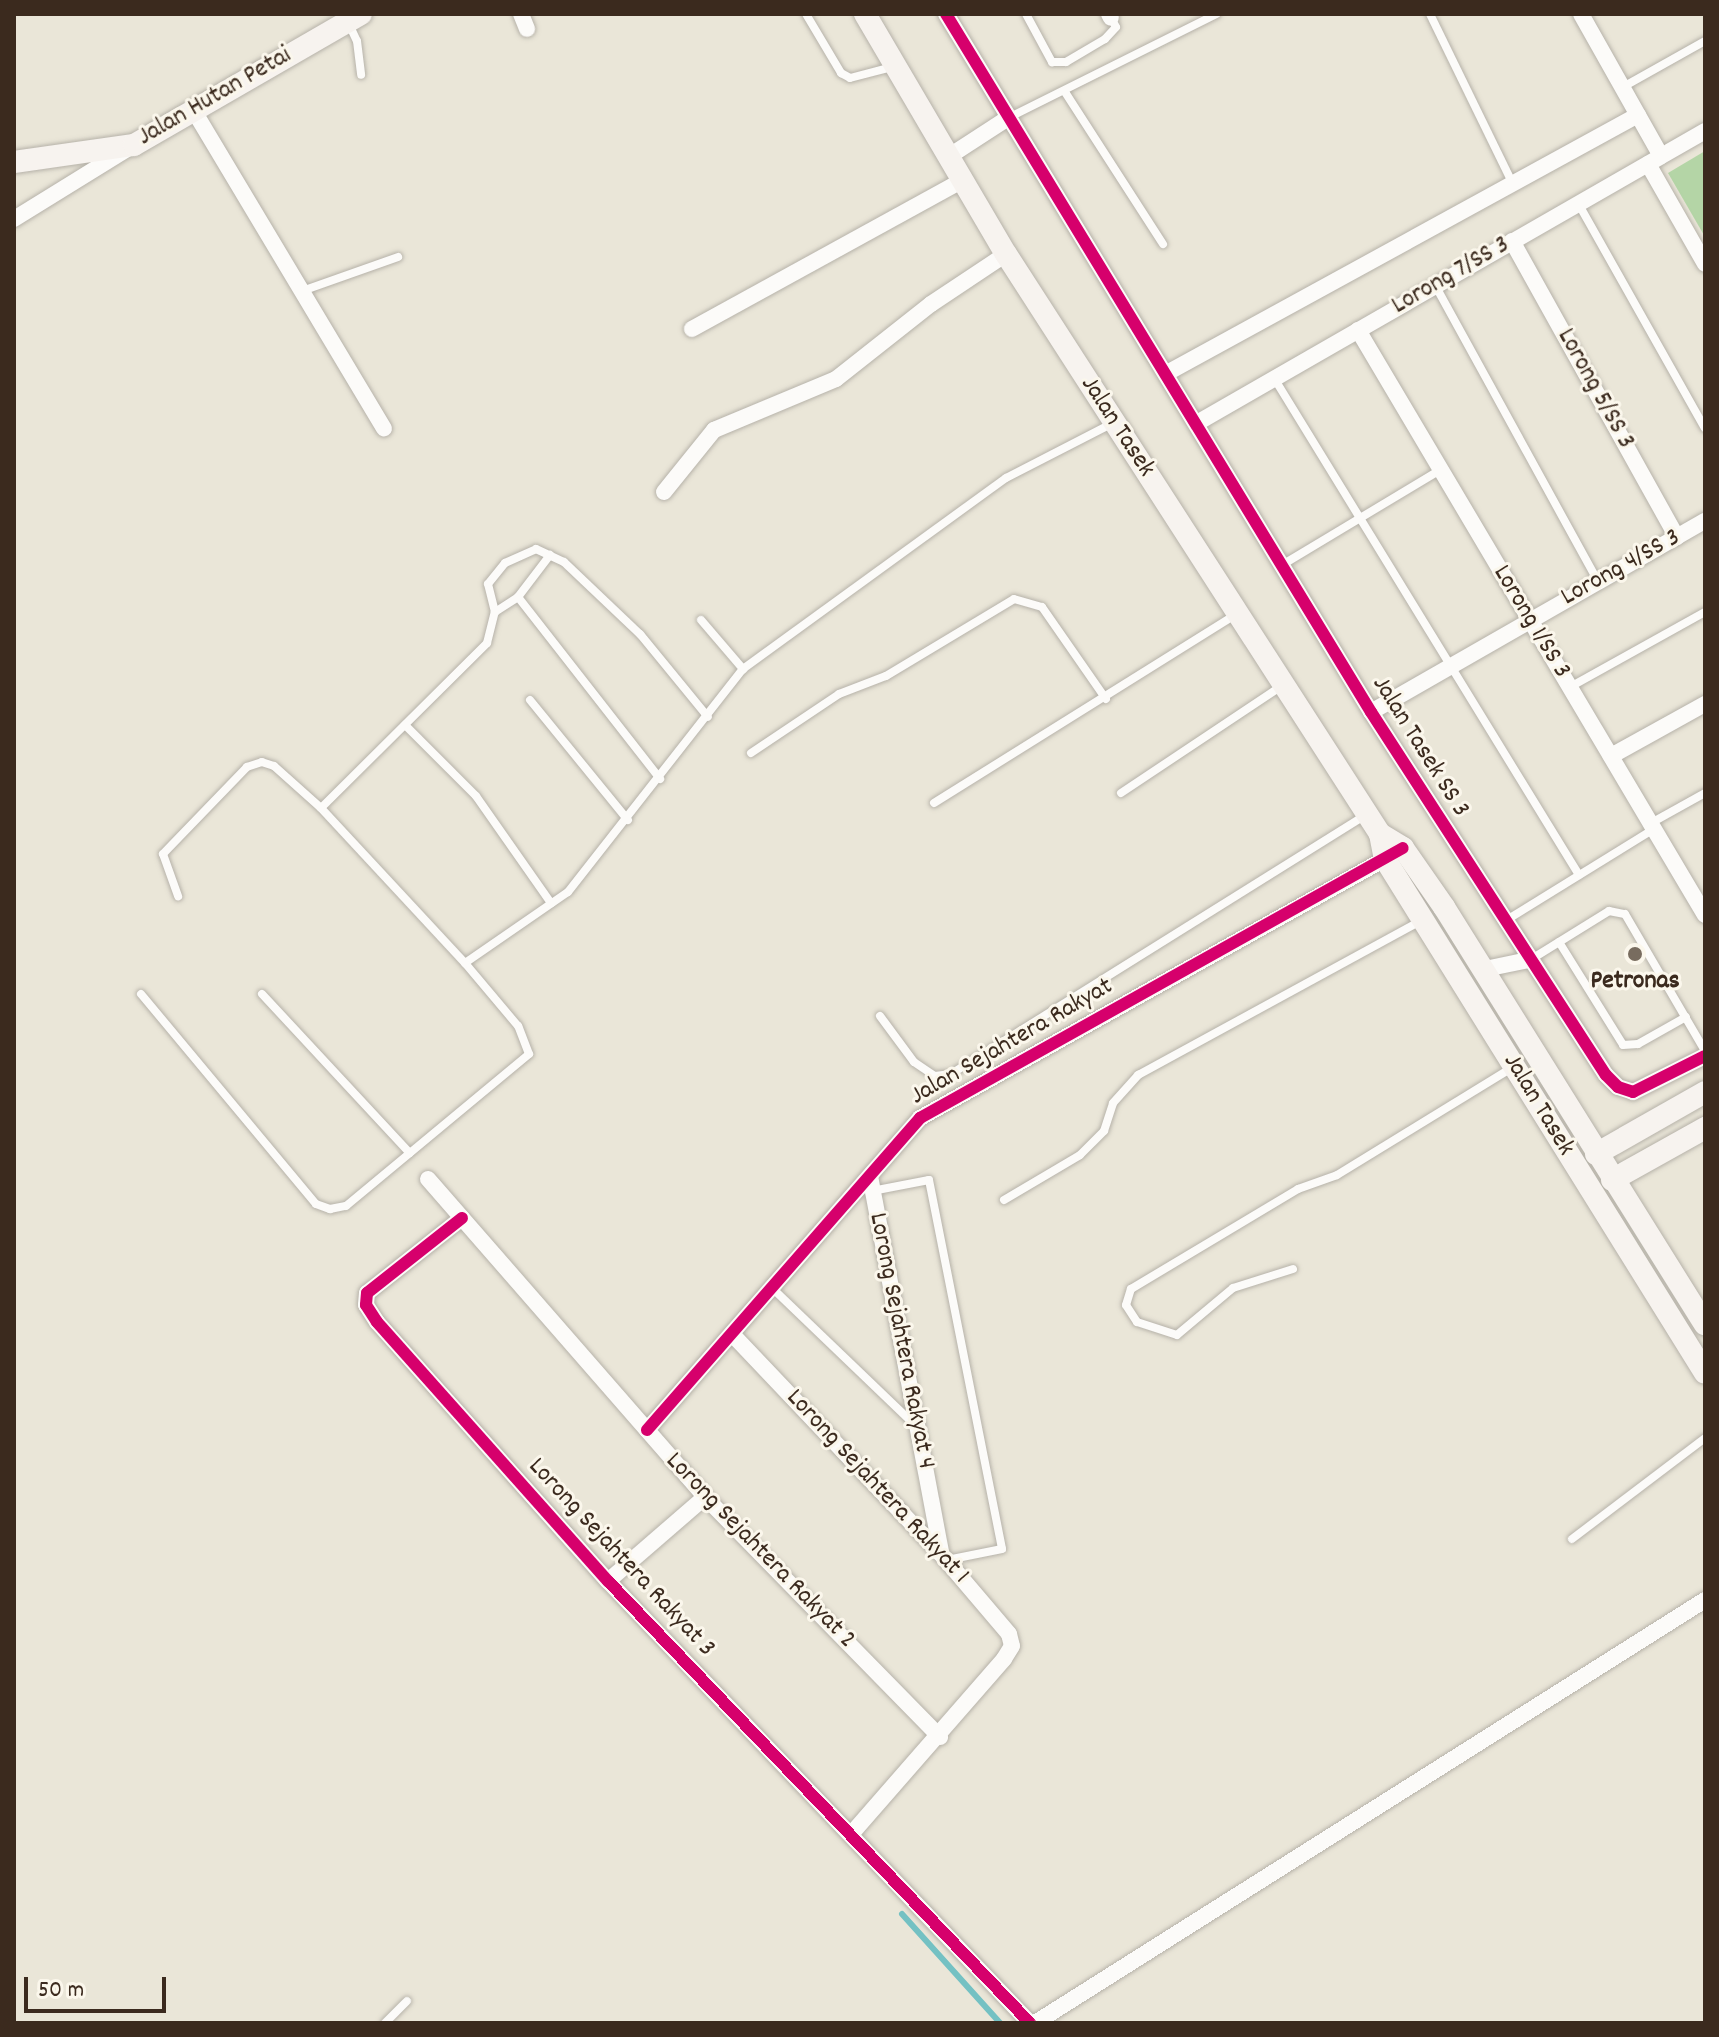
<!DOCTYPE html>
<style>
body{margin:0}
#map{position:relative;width:1719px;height:2037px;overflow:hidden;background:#eae6d8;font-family:Dekko,sans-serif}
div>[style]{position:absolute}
.green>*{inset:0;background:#b4d5a6}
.stream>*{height:6px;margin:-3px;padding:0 3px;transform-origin:3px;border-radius:3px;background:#74c1c3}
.roads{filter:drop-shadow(0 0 2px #b6b2a9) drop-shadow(0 0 2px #b6b2a9)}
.lane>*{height:8px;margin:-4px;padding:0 4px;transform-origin:4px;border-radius:4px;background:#fcfbf9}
.street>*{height:16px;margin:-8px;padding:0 8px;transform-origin:8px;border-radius:8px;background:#fcfbf9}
.secondary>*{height:22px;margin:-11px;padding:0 11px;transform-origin:11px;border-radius:11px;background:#f7f3ef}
.cycleway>*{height:12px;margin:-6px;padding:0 6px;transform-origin:6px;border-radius:6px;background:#d6006c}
.dots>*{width:22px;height:22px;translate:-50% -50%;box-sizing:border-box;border:4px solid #fbf7ec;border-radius:50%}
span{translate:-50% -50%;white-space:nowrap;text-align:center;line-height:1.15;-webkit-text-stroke:6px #fbf7ec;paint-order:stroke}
.street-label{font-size:26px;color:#3b2a1e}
.poi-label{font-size:26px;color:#3b2a1e;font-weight:700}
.frame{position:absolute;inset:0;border:16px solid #3b2a1e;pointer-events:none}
.scale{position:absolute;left:24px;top:1977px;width:142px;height:36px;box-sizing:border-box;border:4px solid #3b2a1e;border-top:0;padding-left:10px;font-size:24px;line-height:28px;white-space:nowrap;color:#3b2a1e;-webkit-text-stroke:6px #fbf7ec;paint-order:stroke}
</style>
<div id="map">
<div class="green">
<div style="clip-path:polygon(1705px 151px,1705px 237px,1668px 173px)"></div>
</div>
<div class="stream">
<div style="left:902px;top:1914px;width:147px;rotate:48deg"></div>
</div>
<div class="roads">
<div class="lane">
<div style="left:806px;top:14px;width:69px;rotate:59.3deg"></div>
<div style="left:841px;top:73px;width:10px;rotate:29deg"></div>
<div style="left:850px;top:78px;width:43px;rotate:-14.7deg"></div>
<div style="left:1026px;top:14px;width:55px;rotate:61.6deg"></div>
<div style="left:1052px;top:62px;width:14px"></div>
<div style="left:1066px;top:62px;width:45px;rotate:-30.5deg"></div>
<div style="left:1105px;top:39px;width:16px;rotate:-47deg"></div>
<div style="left:1116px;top:27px;width:10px;rotate:-119deg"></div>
<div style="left:1430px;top:14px;width:189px;rotate:64deg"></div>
<div style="left:348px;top:22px;width:21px;rotate:65deg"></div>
<div style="left:357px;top:41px;width:34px;rotate:83deg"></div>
<div style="left:1623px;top:87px;width:94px;rotate:-29.3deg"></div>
<div style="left:1065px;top:92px;width:181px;rotate:57.2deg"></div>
<div style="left:1008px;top:118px;width:233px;rotate:-26.5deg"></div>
<div style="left:1578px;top:203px;width:258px;rotate:60.6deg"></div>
<div style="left:1435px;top:285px;width:338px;rotate:61.2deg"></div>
<div style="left:302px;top:291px;width:102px;rotate:-19.5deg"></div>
<div style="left:1274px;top:378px;width:583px;rotate:58.46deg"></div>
<div style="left:1282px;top:565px;width:184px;rotate:-31deg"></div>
<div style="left:518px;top:597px;width:231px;rotate:52deg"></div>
<div style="left:495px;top:612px;width:27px;rotate:-33deg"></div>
<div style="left:518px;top:597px;width:53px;rotate:-52.7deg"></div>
<div style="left:701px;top:620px;width:65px;rotate:49.4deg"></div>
<div style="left:1570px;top:687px;width:154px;rotate:-29.1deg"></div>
<div style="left:530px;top:700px;width:155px;rotate:50.8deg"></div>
<div style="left:405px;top:725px;width:100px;rotate:45deg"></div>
<div style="left:476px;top:796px;width:131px;rotate:55deg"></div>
<div style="left:751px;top:753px;width:106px;rotate:-33.8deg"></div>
<div style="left:839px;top:694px;width:50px;rotate:-21deg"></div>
<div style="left:886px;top:676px;width:149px;rotate:-31deg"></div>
<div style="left:1014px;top:599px;width:29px;rotate:16deg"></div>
<div style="left:1042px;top:607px;width:112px;rotate:55.2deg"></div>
<div style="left:1121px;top:793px;width:195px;rotate:-33.7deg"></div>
<div style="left:934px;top:803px;width:357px;rotate:-32deg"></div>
<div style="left:321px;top:808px;width:234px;rotate:-44.8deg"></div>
<div style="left:487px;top:643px;width:32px;rotate:-76deg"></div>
<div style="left:495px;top:612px;width:29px;rotate:-104deg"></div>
<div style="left:488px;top:584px;width:27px;rotate:-51deg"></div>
<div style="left:505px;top:563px;width:34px;rotate:-24deg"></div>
<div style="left:536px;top:549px;width:31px;rotate:25deg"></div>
<div style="left:564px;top:562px;width:105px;rotate:43.5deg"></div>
<div style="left:640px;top:634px;width:107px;rotate:50.7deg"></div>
<div style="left:1651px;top:823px;width:62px;rotate:-29.1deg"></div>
<div style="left:1505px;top:921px;width:175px;rotate:-31.7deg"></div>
<div style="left:1559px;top:942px;width:121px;rotate:58.1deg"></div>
<div style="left:1623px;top:1045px;width:15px;rotate:-4deg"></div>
<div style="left:1638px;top:1044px;width:55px;rotate:-29.4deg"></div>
<div style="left:1530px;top:960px;width:93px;rotate:-31.8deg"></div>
<div style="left:1609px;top:911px;width:16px;rotate:11deg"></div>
<div style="left:1625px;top:914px;width:159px;rotate:59.7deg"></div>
<div style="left:465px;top:963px;width:125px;rotate:-34.6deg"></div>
<div style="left:568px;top:892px;width:283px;rotate:-51.9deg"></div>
<div style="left:743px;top:669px;width:325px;rotate:-36deg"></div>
<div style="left:1006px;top:478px;width:120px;rotate:-27.2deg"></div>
<div style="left:141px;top:994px;width:273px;rotate:50.2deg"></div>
<div style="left:316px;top:1204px;width:15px;rotate:20deg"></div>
<div style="left:330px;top:1209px;width:16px;rotate:-11deg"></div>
<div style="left:346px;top:1206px;width:238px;rotate:-39.7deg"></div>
<div style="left:529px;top:1054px;width:30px;rotate:-111deg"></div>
<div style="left:518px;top:1026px;width:82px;rotate:-130.1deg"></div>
<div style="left:465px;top:963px;width:212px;rotate:-132.9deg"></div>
<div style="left:321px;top:808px;width:63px;rotate:-138.2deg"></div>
<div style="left:274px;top:766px;width:13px;rotate:-162deg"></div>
<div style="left:262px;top:762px;width:16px;rotate:162deg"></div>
<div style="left:247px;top:767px;width:121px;rotate:134deg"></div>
<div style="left:163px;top:854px;width:45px;rotate:70.3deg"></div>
<div style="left:262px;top:994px;width:217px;rotate:47.1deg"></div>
<div style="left:880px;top:1016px;width:57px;rotate:53.5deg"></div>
<div style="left:914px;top:1062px;width:25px;rotate:34deg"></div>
<div style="left:935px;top:1076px;width:16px;rotate:-7deg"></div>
<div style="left:951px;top:1074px;width:488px;rotate:-32deg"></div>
<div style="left:872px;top:1191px;width:58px;rotate:-10.9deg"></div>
<div style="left:929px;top:1180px;width:376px;rotate:78.8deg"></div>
<div style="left:1002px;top:1549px;width:56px;rotate:168.7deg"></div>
<div style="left:1004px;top:1200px;width:88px;rotate:-30.6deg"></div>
<div style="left:1080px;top:1155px;width:34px;rotate:-45deg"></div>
<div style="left:1104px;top:1131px;width:29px;rotate:-72deg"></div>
<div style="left:1113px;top:1103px;width:38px;rotate:-48deg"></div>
<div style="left:1138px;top:1075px;width:322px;rotate:-28.6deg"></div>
<div style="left:1293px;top:1269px;width:63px;rotate:162.4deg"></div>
<div style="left:1233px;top:1288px;width:73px;rotate:140deg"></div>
<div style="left:1177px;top:1335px;width:42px;rotate:-162deg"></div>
<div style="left:1137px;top:1322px;width:20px;rotate:-123deg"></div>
<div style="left:1126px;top:1305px;width:17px;rotate:-73deg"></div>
<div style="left:1131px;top:1289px;width:195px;rotate:-30.9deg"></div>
<div style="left:1298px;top:1189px;width:41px;rotate:-19.7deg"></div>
<div style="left:1337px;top:1175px;width:206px;rotate:-31.5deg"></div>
<div style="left:772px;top:1288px;width:197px;rotate:43.8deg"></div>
<div style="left:1572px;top:1539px;width:167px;rotate:-37.2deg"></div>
<div style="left:385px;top:2023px;width:31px;rotate:-45deg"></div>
</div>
<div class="street">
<div style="left:521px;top:14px;width:16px;rotate:68deg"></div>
<div style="left:946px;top:14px;width:817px;rotate:58.66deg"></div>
<div style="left:1371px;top:712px;width:432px;rotate:57.1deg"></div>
<div style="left:1606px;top:1075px;width:17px;rotate:45deg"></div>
<div style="left:1618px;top:1087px;width:16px;rotate:18deg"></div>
<div style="left:1633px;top:1092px;width:80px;rotate:-26.6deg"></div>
<div style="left:1109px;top:14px;width:4px;rotate:63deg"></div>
<div style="left:1581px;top:14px;width:163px;rotate:60.6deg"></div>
<div style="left:194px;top:111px;width:370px;rotate:59.1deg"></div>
<div style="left:948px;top:157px;width:72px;rotate:-33deg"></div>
<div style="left:1648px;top:164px;width:115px;rotate:60.3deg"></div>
<div style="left:14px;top:219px;width:135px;rotate:-31.7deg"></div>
<div style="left:1512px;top:241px;width:339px;rotate:60.9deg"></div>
<div style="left:692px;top:329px;width:307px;rotate:-28.8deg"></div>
<div style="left:1358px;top:330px;width:680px;rotate:59.33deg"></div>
<div style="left:1167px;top:373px;width:537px;rotate:-28.71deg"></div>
<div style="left:1197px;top:423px;width:586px;rotate:-29.89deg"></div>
<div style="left:664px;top:492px;width:80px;rotate:-51.1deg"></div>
<div style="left:714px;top:430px;width:132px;rotate:-22.7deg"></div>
<div style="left:836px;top:379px;width:121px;rotate:-38.3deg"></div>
<div style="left:931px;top:304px;width:90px;rotate:-33.7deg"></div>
<div style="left:1371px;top:712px;width:385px;rotate:-29.8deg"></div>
<div style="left:1611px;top:756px;width:107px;rotate:-29deg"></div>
<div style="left:1485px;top:969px;width:45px;rotate:-11.6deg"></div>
<div style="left:870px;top:1176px;width:383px;rotate:79.3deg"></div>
<div style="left:428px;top:1179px;width:422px;rotate:48.9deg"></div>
<div style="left:705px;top:1497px;width:336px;rotate:45.6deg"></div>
<div style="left:462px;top:1218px;width:121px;rotate:141.7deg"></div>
<div style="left:367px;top:1293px;width:12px;rotate:95deg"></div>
<div style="left:366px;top:1305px;width:20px;rotate:57deg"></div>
<div style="left:377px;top:1322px;width:347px;rotate:48.3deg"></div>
<div style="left:608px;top:1581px;width:611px;rotate:46.33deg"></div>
<div style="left:732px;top:1334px;width:303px;rotate:46.5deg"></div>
<div style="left:941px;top:1554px;width:105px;rotate:49.6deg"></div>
<div style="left:1009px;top:1634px;width:12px;rotate:76deg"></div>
<div style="left:1012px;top:1646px;width:15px;rotate:122deg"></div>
<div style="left:1004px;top:1659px;width:230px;rotate:131.1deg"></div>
<div style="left:647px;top:1430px;width:415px;rotate:-48.8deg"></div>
<div style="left:920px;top:1118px;width:540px;rotate:-29.13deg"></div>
<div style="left:608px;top:1581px;width:128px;rotate:-40.9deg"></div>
<div style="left:1035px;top:2023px;width:792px;rotate:-32.27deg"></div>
</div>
<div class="secondary">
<div style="left:865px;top:14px;width:278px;rotate:59.6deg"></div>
<div style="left:1006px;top:254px;width:690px;rotate:57.18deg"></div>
<div style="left:1380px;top:834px;width:25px;rotate:79deg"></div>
<div style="left:1385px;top:859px;width:605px;rotate:58.09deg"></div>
<div style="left:14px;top:162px;width:121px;rotate:-8.1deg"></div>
<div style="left:134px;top:145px;width:262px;rotate:-30deg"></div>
<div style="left:1380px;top:834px;width:27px;rotate:31deg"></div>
<div style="left:1403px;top:848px;width:72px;rotate:55.2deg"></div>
<div style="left:1444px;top:907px;width:492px;rotate:58deg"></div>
<div style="left:1596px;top:1154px;width:125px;rotate:-29.6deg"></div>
<div style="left:1612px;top:1180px;width:107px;rotate:-29.2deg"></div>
</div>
</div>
<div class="cycleway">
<div style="left:946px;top:14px;width:817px;rotate:58.66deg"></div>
<div style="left:1371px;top:712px;width:432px;rotate:57.1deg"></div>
<div style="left:1606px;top:1075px;width:17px;rotate:45deg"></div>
<div style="left:1618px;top:1087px;width:16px;rotate:18deg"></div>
<div style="left:1633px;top:1092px;width:80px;rotate:-26.6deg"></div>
<div style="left:462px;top:1218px;width:121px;rotate:141.7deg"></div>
<div style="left:367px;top:1293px;width:12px;rotate:95deg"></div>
<div style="left:366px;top:1305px;width:20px;rotate:57deg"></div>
<div style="left:377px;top:1322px;width:347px;rotate:48.3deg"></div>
<div style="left:608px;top:1581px;width:611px;rotate:46.33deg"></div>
<div style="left:647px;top:1430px;width:415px;rotate:-48.8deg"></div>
<div style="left:920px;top:1118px;width:553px;rotate:-29.21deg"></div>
</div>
<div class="dots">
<div style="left:1635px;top:954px;background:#786c5f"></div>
</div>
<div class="street-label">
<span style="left:215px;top:97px;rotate:-30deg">Jalan Hutan Petai</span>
<span style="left:1451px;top:276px;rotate:-30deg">Lorong 7/SS 3</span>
<span style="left:1595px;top:389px;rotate:61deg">Lorong 5/SS 3</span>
<span style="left:1117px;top:427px;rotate:57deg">Jalan Tasek</span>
<span style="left:1621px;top:568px;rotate:-29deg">Lorong 4/SS 3</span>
<span style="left:1531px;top:622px;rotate:59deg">Lorong 1/SS 3</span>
<span style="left:1420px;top:747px;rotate:58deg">Jalan Tasek SS 3</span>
<span style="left:1012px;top:1042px;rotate:-30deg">Jalan Sejahtera Rakyat</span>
<span style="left:1538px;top:1105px;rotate:59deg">Jalan Tasek</span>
<span style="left:901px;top:1341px;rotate:79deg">Lorong Sejahtera Rakyat 4</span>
<span style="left:877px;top:1487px;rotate:47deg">Lorong Sejahtera Rakyat 1</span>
<span style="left:760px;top:1551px;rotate:46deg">Lorong Sejahtera Rakyat 2</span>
<span style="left:621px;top:1558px;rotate:47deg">Lorong Sejahtera Rakyat 3</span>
</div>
<div class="poi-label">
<span style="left:1635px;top:982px">Petronas</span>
</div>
<div class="frame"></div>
<div class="scale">50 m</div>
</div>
